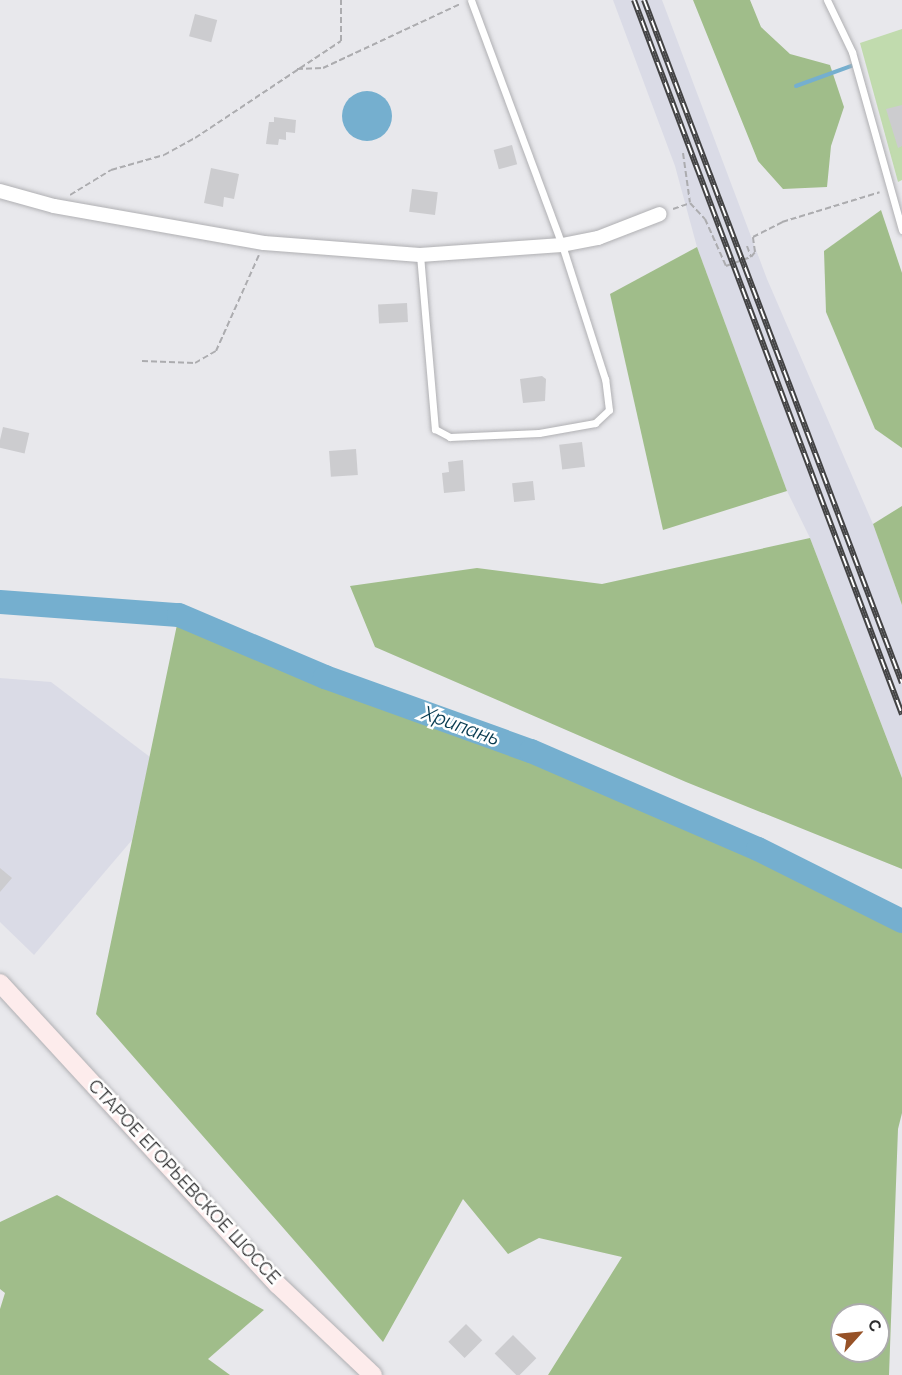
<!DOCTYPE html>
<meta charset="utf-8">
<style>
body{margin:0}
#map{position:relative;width:902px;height:1375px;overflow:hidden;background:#e8e8ec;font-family:Raleway,sans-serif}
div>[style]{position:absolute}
.built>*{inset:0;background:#dadbe6}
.green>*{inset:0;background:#c1dbae}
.forest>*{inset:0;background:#a0bd8a}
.water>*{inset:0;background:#75afcf}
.round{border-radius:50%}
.stream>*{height:4px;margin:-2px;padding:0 2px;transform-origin:2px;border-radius:2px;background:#75afcf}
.river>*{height:24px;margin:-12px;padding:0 12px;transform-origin:12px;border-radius:12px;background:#75afcf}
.building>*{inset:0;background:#cccccf;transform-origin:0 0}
.path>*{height:2px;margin-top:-1px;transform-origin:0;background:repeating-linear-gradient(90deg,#acacaf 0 6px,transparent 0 9px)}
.roads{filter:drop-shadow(0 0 2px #b0b0b3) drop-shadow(0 0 2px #b0b0b3)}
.service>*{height:7px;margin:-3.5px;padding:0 3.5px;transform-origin:3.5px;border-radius:3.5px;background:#fff}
.minor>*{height:14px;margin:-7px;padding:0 7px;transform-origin:7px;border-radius:7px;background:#fff}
.secondary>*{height:18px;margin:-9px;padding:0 9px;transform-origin:9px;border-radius:9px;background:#fdecec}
.rail>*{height:6px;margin-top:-3px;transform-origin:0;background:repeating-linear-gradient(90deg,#fff 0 11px,#434344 0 22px);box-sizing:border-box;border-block:2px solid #434344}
span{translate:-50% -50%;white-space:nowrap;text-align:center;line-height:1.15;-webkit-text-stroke:5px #fff;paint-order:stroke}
.street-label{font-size:18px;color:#2d2d2e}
.water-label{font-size:20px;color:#063a50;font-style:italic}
.north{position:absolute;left:830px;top:1303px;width:60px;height:60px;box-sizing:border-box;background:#fff;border:2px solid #ababab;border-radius:50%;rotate:63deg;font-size:16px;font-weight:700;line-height:24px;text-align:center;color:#2d2d2e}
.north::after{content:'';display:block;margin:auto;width:21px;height:27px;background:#975227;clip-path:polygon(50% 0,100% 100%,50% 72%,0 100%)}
</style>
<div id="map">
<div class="built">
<div style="clip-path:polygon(613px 0,662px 0,767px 279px,873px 524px,902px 605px,902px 778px,810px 538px,787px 491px,697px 247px,675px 166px)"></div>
<div style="clip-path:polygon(0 678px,51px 682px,150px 757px,132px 840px,34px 955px,0 922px)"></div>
</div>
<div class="green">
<div style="clip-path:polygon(902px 29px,902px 180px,898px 182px,860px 43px)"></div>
</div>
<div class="forest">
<div style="clip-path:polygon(693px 0,750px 0,761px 27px,790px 54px,830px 65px,844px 107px,831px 146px,827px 187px,783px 189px,758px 161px)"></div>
<div style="clip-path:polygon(881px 210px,902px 273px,902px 448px,875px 429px,826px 312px,824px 251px)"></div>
<div style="clip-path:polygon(697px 247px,787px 491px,663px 530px,610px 294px)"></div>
<div style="clip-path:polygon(902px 506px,902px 605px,873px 524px)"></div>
<div style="clip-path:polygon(810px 538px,902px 778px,902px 869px,686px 782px,375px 647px,350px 586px,477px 568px,602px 584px)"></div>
<div style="clip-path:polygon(evenodd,179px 615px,325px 677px,531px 751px,758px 849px,902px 921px,902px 1113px,898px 1129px,889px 1375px,548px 1375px,622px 1257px,539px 1238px,508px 1254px,463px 1199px,383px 1342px,96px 1014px,179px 615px,842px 1315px,878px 1315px,878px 1351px,842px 1351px,842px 1315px)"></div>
<div style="clip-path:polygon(57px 1195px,264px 1310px,208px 1359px,230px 1375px,0 1375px,0 1309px,5px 1293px,0 1289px,0 1222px)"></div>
</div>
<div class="water">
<div class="round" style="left:342px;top:91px;width:50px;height:50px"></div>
</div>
<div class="stream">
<div style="left:796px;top:86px;width:59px;rotate:-20deg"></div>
</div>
<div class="river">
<div style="left:0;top:602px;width:179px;rotate:4.2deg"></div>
<div style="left:179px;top:615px;width:159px;rotate:23deg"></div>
<div style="left:325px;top:677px;width:219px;rotate:19.8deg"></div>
<div style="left:531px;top:751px;width:247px;rotate:23.4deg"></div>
<div style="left:758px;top:849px;width:161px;rotate:26.6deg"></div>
</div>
<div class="building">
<div style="left:195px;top:14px;width:23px;height:23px;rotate:15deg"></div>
<div style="clip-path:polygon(902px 105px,902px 146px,898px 148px,886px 109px)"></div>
<div style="clip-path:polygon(274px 117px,296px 120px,295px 133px,286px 132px,286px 140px,279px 139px,278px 145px,266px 144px,269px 122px,274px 122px)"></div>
<div style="left:512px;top:145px;width:20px;height:19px;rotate:75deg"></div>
<div style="clip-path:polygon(211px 168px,239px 174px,234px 199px,224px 197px,223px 207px,204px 203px)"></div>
<div style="left:412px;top:189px;width:26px;height:23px;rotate:7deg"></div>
<div style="left:407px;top:303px;width:19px;height:29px;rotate:87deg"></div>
<div style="clip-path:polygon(542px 376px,546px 379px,545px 401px,523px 403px,520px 379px)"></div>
<div style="left:3px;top:427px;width:27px;height:21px;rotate:13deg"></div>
<div style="left:582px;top:442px;width:25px;height:23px;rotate:83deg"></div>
<div style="left:356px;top:449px;width:26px;height:27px;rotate:86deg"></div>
<div style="clip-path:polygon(463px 460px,465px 491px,444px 493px,442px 473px,449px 472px,448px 462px)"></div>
<div style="left:533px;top:481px;width:19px;height:21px;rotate:84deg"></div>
<div style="clip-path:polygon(0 868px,12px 878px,0 892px)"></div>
<div style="left:466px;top:1324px;width:23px;height:25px;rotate:45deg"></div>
<div style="left:513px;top:1335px;width:33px;height:26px;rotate:45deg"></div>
</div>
<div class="path">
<div style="left:297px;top:69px;width:26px;rotate:-2deg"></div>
<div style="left:323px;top:68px;width:151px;rotate:-25deg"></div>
<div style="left:683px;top:153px;width:50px;rotate:82deg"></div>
<div style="left:690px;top:203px;width:22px;rotate:47deg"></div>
<div style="left:705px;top:219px;width:51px;rotate:65.9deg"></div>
<div style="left:726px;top:266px;width:27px;rotate:-20deg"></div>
<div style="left:751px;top:257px;width:6px;rotate:-51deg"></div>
<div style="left:755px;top:252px;width:15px;rotate:-98deg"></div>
<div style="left:753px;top:237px;width:33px;rotate:-27deg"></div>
<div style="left:782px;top:222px;width:102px;rotate:-17deg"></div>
<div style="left:70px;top:195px;width:48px;rotate:-31.4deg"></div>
<div style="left:111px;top:170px;width:55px;rotate:-15.8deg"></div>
<div style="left:164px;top:155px;width:35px;rotate:-29deg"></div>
<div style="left:195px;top:138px;width:175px;rotate:-33.6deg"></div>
<div style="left:341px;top:41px;width:41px;rotate:-90deg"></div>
<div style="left:673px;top:209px;width:18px;rotate:-19deg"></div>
<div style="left:747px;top:246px;width:12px;rotate:70deg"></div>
<div style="left:142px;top:361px;width:53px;rotate:2.2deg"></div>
<div style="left:195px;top:363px;width:24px;rotate:-30deg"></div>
<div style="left:216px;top:351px;width:105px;rotate:-65.9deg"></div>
</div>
<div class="roads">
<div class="service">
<div style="left:827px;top:0;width:58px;rotate:64.3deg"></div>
<div style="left:852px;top:52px;width:185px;rotate:74.3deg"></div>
<div style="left:420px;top:255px;width:175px;rotate:85.1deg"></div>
<div style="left:435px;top:429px;width:17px;rotate:28deg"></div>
<div style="left:450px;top:437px;width:89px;rotate:-2.6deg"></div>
<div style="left:539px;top:433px;width:57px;rotate:-10.1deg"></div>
<div style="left:595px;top:423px;width:19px;rotate:-43deg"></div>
<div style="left:609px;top:410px;width:31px;rotate:-97deg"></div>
<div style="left:605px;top:379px;width:141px;rotate:-107.8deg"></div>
<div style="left:562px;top:245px;width:261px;rotate:-110.4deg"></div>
</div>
<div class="minor">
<div style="left:0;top:191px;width:56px;rotate:15.5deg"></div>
<div style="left:54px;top:206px;width:213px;rotate:10deg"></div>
<div style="left:264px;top:243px;width:156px;rotate:4.4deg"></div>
<div style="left:420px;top:255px;width:142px;rotate:-4deg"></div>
<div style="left:562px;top:245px;width:37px;rotate:-11deg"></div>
<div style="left:598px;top:238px;width:66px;rotate:-21.2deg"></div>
</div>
<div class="secondary">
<div style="left:0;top:983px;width:410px;rotate:47.4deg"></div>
<div style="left:278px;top:1285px;width:131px;rotate:43.5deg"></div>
</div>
</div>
<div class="rail">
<div style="left:634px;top:0;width:763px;rotate:69.43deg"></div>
<div style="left:644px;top:0;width:730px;rotate:69.31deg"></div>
</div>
<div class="street-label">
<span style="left:184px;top:1182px;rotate:47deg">СТАРОЕ ЕГОРЬЕВСКОЕ ШОССЕ</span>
</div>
<div class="water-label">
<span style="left:461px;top:726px;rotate:20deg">Хрипань</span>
</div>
<div class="north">С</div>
</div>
